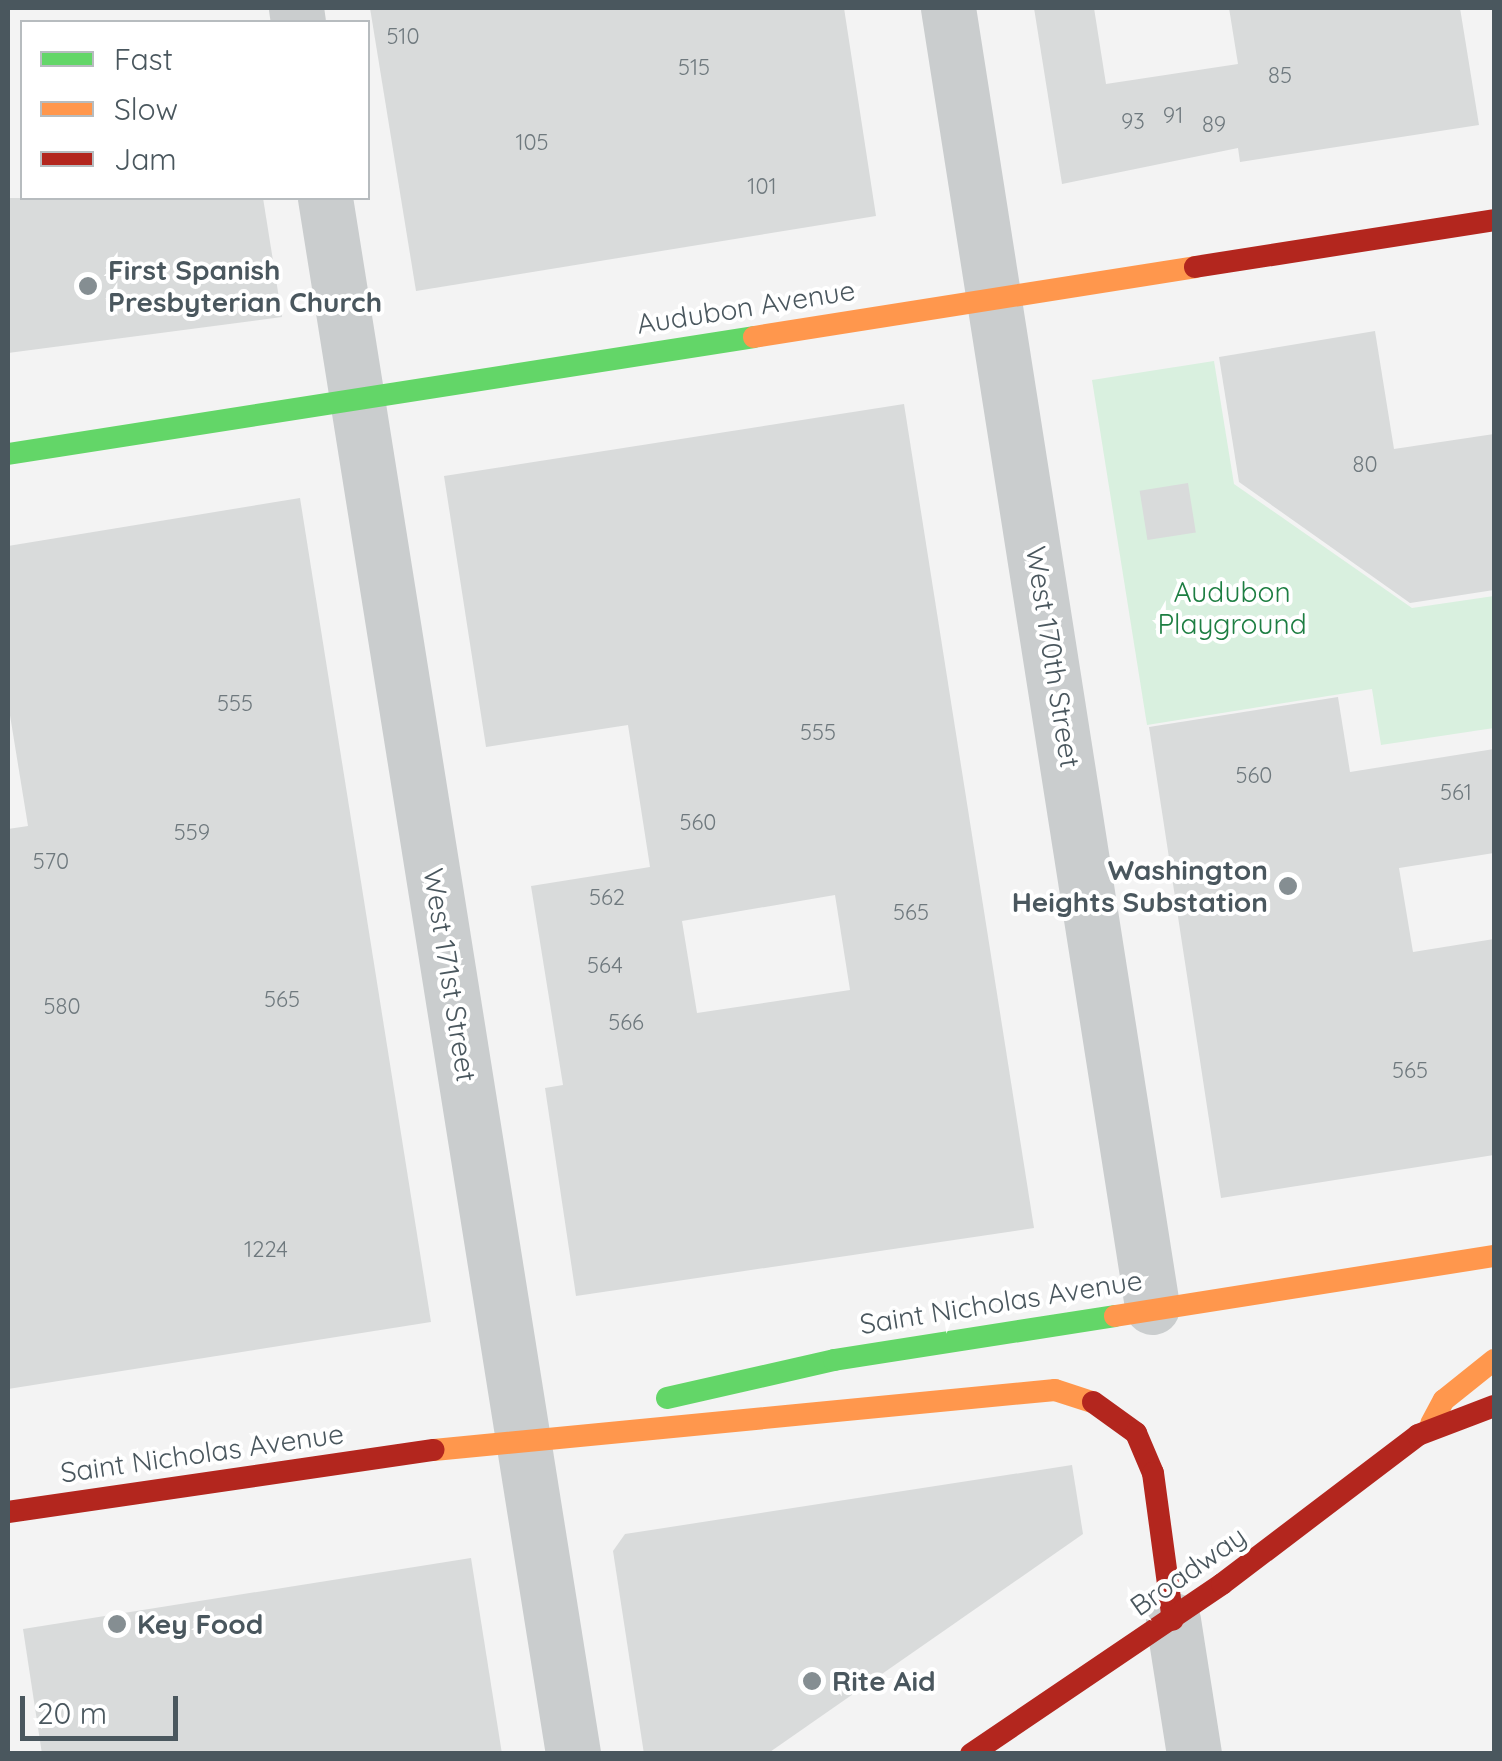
<!DOCTYPE html>
<style>
body{margin:0}
#map{position:relative;width:1502px;height:1761px;overflow:hidden;background:#f3f3f3;font-family:Quicksand,sans-serif}
div>[style]{position:absolute}
.green>*{inset:0;background:#d9f0df}
.building>*{inset:0;background:#d9dbdb;transform-origin:0 0}
.street>*{height:55px;margin:-27.5px;padding:0 27.5px;transform-origin:27.5px;border-radius:27.5px;background:#cacdce}
.fast>*{height:22px;margin:-11px;padding:0 11px;transform-origin:11px;border-radius:11px;background:#63d668}
.slow>*{height:22px;margin:-11px;padding:0 11px;transform-origin:11px;border-radius:11px;background:#ff974d}
.jam>*{height:22px;margin:-11px;padding:0 11px;transform-origin:11px;border-radius:11px;background:#b3261e}
.dots>*{width:28px;height:28px;translate:-50% -50%;box-sizing:border-box;border:5px solid #fff;border-radius:50%}
span{translate:-50% -50%;white-space:nowrap;text-align:center;line-height:1.15;-webkit-text-stroke:8px #fff;paint-order:stroke}
.number-label{font-size:22px;color:#6f797e}
.number-label span{-webkit-text-stroke-width:0}
.poi-label{font-size:28px;color:#4a575e;font-weight:700}
.left{translate:0 -50%;text-align:left}
.right{translate:-100% -50%;text-align:right}
.street-label{font-size:28px;color:#4a575e}
.park-label{font-size:28px;color:#1d7e42}
.frame{position:absolute;inset:0;border:10px solid #4a575e;pointer-events:none}
.legend{position:absolute;left:20px;top:20px;width:350px;height:180px;box-sizing:border-box;background:#fff;border:2px solid #b7bcbf;margin:0;padding:12px 18px;list-style:none;font-size:30px;color:#4a575e}
.legend li{display:flex;align-items:center;gap:20px;height:50px}
.legend b{width:50px;border:2px solid #b7bcbf}
.scale{position:absolute;left:20px;top:1696px;width:158px;height:45px;box-sizing:border-box;border:5px solid #4a575e;border-top:0;padding-left:12px;font-size:30px;line-height:35px;white-space:nowrap;color:#4a575e;-webkit-text-stroke:8px #fff;paint-order:stroke}
</style>
<div id="map">
<div class="green">
<div style="clip-path:polygon(1214px 361px,1234px 484px,1412px 608px,1494px 596px,1494px 728px,1381px 745px,1372px 689px,1147px 725px,1092px 380px)"></div>
</div>
<div class="building">
<div style="clip-path:polygon(370px 8px,844px 8px,876px 216px,416px 291px)"></div>
<div style="clip-path:polygon(1034px 8px,1094px 8px,1106px 84px,1238px 64px,1229px 8px,1460px 8px,1479px 125px,1240px 162px,1238px 148px,1062px 184px)"></div>
<div style="clip-path:polygon(8px 198px,263px 198px,282px 317px,8px 353px)"></div>
<div style="clip-path:polygon(1375px 331px,1394px 449px,1494px 434px,1494px 590px,1410px 603px,1239px 482px,1219px 357px)"></div>
<div style="clip-path:polygon(evenodd,904px 404px,1034px 1228px,576px 1296px,545px 1088px,563px 1085px,531px 886px,650px 867px,628px 725px,486px 747px,444px 476px,904px 404px,835px 895px,850px 990px,697px 1013px,682px 921px,835px 895px)"></div>
<div style="left:1188px;top:483px;width:50px;height:49px;rotate:81deg"></div>
<div style="clip-path:polygon(300px 498px,431px 1322px,8px 1389px,8px 829px,28px 826px,8px 703px,8px 546px)"></div>
<div style="clip-path:polygon(1338px 697px,1350px 772px,1494px 749px,1494px 853px,1399px 868px,1413px 952px,1494px 939px,1494px 1155px,1221px 1198px,1149px 727px)"></div>
<div style="clip-path:polygon(1072px 1465px,1083px 1534px,767px 1754px,644px 1754px,613px 1551px,625px 1534px)"></div>
<div style="clip-path:polygon(471px 1558px,502px 1754px,42px 1754px,23px 1629px)"></div>
</div>
<div class="street">
<div style="left:296px;top:8px;width:14px;rotate:82deg"></div>
<div style="left:948px;top:8px;width:1315px;rotate:81.07deg"></div>
<div style="left:325px;top:198px;width:1576px;rotate:80.94deg"></div>
<div style="left:1173px;top:1620px;width:136px;rotate:81.1deg"></div>
</div>
<div class="fast">
<div style="left:8px;top:454px;width:755px;rotate:-8.91deg"></div>
<div style="left:667px;top:1398px;width:171px;rotate:-12.8deg"></div>
<div style="left:834px;top:1360px;width:284px;rotate:-8.9deg"></div>
</div>
<div class="slow">
<div style="left:754px;top:337px;width:447px;rotate:-9deg"></div>
<div style="left:1115px;top:1316px;width:384px;rotate:-9deg"></div>
<div style="left:1431px;top:1424px;width:27px;rotate:-62deg"></div>
<div style="left:1444px;top:1400px;width:64px;rotate:-38.7deg"></div>
<div style="left:434px;top:1450px;width:624px;rotate:-5.52deg"></div>
<div style="left:1055px;top:1390px;width:40px;rotate:18deg"></div>
</div>
<div class="jam">
<div style="left:1195px;top:267px;width:303px;rotate:-8.9deg"></div>
<div style="left:1093px;top:1402px;width:53px;rotate:35.8deg"></div>
<div style="left:1136px;top:1433px;width:43px;rotate:67deg"></div>
<div style="left:1153px;top:1473px;width:148px;rotate:82.3deg"></div>
<div style="left:8px;top:1512px;width:430px;rotate:-8.3deg"></div>
<div style="left:971px;top:1754px;width:303px;rotate:-34.1deg"></div>
<div style="left:1222px;top:1584px;width:246px;rotate:-37.2deg"></div>
<div style="left:1418px;top:1435px;width:81px;rotate:-20.9deg"></div>
</div>
<div class="dots">
<div style="left:88px;top:286px;background:#858e92"></div>
<div style="left:1288px;top:886px;background:#858e92"></div>
<div style="left:117px;top:1624px;background:#858e92"></div>
<div style="left:812px;top:1681px;background:#858e92"></div>
</div>
<div class="number-label">
<span style="left:403px;top:37px">510</span>
<span style="left:694px;top:68px">515</span>
<span style="left:1280px;top:76px">85</span>
<span style="left:1173px;top:116px">91</span>
<span style="left:1133px;top:122px">93</span>
<span style="left:1214px;top:125px">89</span>
<span style="left:532px;top:143px">105</span>
<span style="left:762px;top:187px">101</span>
<span style="left:1365px;top:465px">80</span>
<span style="left:235px;top:704px">555</span>
<span style="left:818px;top:733px">555</span>
<span style="left:1254px;top:776px">560</span>
<span style="left:1456px;top:793px">561</span>
<span style="left:698px;top:823px">560</span>
<span style="left:192px;top:833px">559</span>
<span style="left:51px;top:862px">570</span>
<span style="left:607px;top:898px">562</span>
<span style="left:911px;top:913px">565</span>
<span style="left:605px;top:966px">564</span>
<span style="left:282px;top:1000px">565</span>
<span style="left:62px;top:1007px">580</span>
<span style="left:626px;top:1023px">566</span>
<span style="left:1410px;top:1071px">565</span>
<span style="left:266px;top:1250px">1224</span>
</div>
<div class="poi-label">
<span class="left" style="left:108px;top:286px">First Spanish<br>Presbyterian Church</span>
<span class="right" style="left:1268px;top:886px">Washington<br>Heights Substation</span>
<span class="left" style="left:137px;top:1624px">Key Food</span>
<span class="left" style="left:832px;top:1681px">Rite Aid</span>
</div>
<div class="street-label">
<span style="left:746px;top:307px;rotate:-9deg">Audubon Avenue</span>
<span style="left:1053px;top:657px;rotate:81deg">West 170th Street</span>
<span style="left:450px;top:975px;rotate:81deg">West 171st Street</span>
<span style="left:1001px;top:1302px;rotate:-9deg">Saint Nicholas Avenue</span>
<span style="left:202px;top:1453px;rotate:-8deg">Saint Nicholas Avenue</span>
<span style="left:1188px;top:1571px;rotate:-35deg">Broadway</span>
</div>
<div class="park-label">
<span style="left:1232px;top:608px">Audubon<br>Playground</span>
</div>
<div class="frame"></div>
<ul class="legend">
<li><b style="height:12px;background:#63d668"></b>Fast</li>
<li><b style="height:12px;background:#ff974d"></b>Slow</li>
<li><b style="height:12px;background:#b3261e"></b>Jam</li>
</ul>
<div class="scale">20 m</div>
</div>
